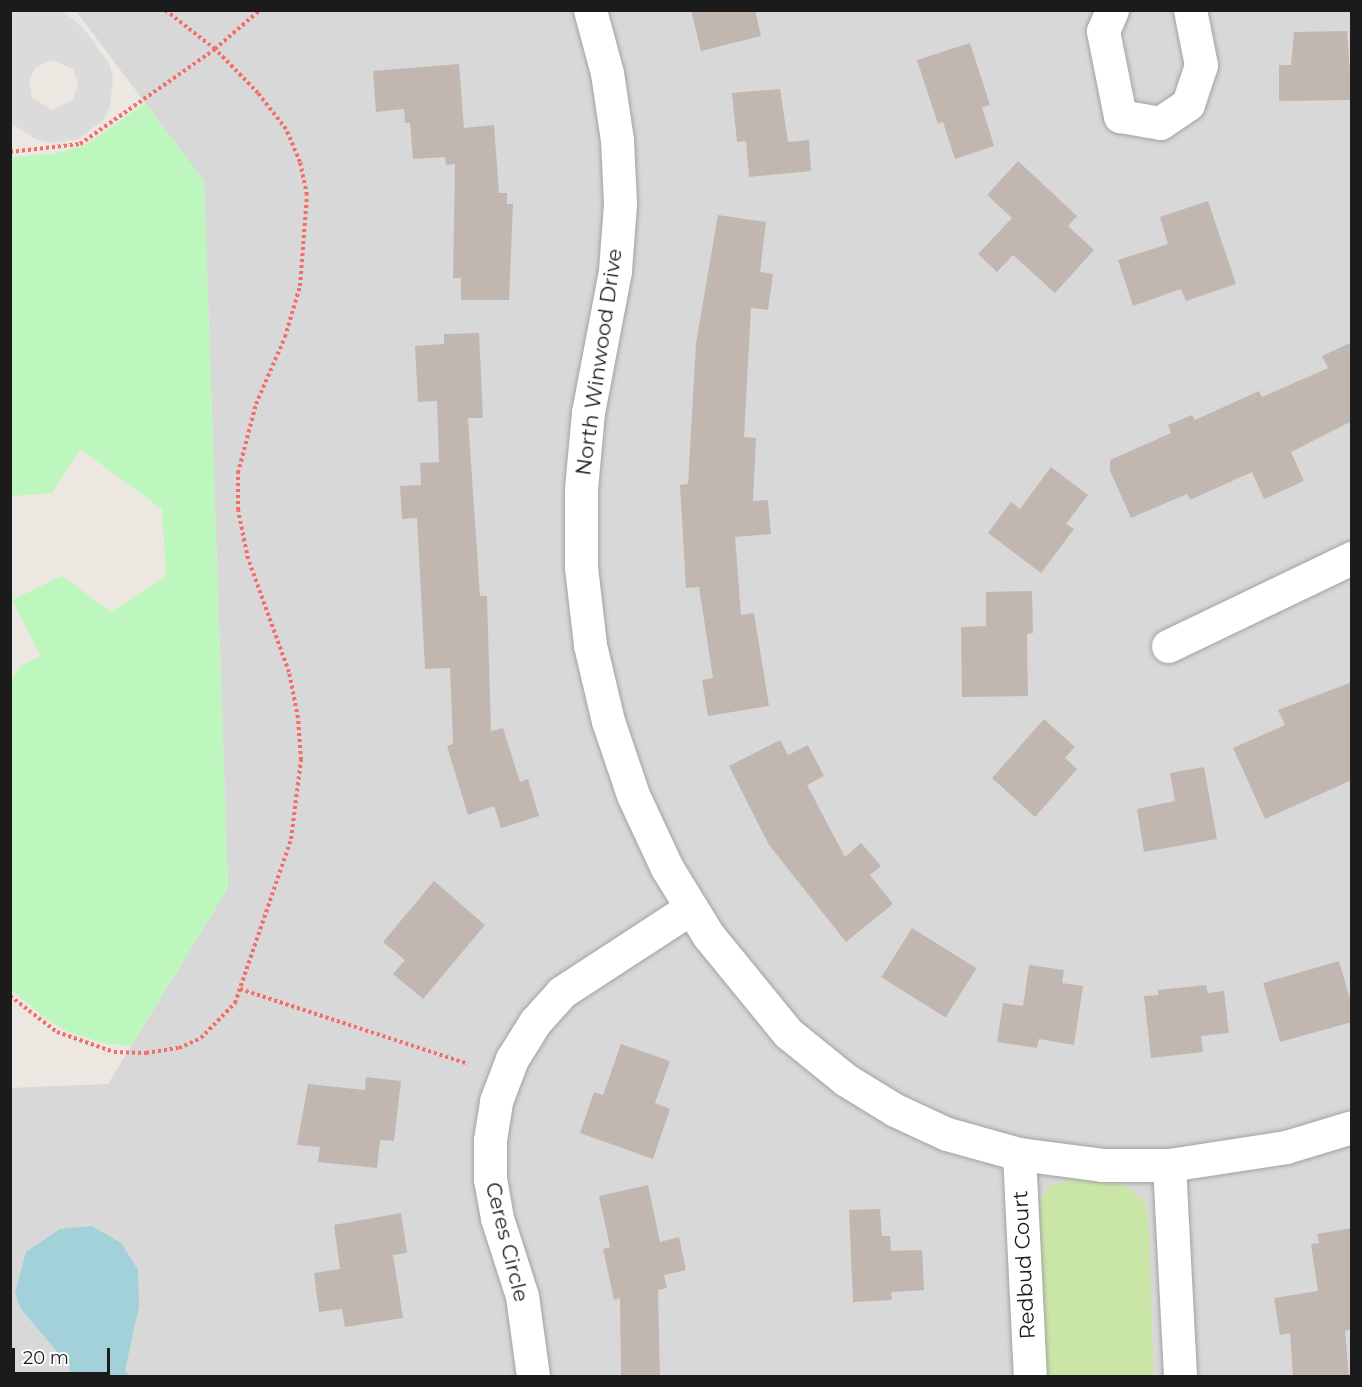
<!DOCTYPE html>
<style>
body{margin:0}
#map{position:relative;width:1362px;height:1387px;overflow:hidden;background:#ece7e1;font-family:Montserrat,sans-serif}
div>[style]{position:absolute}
.residential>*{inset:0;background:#d9d8d8}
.grass>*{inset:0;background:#cae6a7}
.park>*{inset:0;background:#bdf7bd}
.parking>*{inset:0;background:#dbdbdb}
.water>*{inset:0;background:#a2d1d9}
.building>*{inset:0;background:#c1b7b0;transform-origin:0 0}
.path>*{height:4px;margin-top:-2px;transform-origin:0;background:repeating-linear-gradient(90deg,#f46d69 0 3px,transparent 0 6px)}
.roads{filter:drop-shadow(0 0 2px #a2a2a2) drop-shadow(0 0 2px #a2a2a2)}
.minor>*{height:33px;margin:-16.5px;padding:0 16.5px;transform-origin:16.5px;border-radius:16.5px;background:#fff}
span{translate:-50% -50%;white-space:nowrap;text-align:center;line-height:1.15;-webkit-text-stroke:6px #fff;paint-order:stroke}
.street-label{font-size:21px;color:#1b1b1b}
.frame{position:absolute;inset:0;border:12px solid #1b1b1b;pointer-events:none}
.scale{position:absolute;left:12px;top:1348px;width:98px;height:27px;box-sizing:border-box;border:3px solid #1b1b1b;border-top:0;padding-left:8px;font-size:18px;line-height:21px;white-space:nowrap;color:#1b1b1b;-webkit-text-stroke:4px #fff;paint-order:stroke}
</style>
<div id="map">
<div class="residential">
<div style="clip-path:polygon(76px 11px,1351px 11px,1351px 1376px,11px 1376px,10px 1088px,108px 1084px,228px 888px,204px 181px)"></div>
</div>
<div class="grass">
<div style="clip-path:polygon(1070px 1180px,1122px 1183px,1144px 1200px,1148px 1209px,1154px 1376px,1043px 1376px,1037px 1204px,1050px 1186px)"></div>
</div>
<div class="park">
<div style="clip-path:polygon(145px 103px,204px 181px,228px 888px,131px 1046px,103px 1043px,69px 1032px,46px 1019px,11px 989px,11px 681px,20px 666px,41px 656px,12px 600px,62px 576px,111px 612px,166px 576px,162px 509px,80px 449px,52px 493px,11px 496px,10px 157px,54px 154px,87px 144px)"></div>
</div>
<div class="parking">
<div style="clip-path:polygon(evenodd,10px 11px,63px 11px,84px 29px,109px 63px,113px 78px,110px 107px,103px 120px,79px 139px,50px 143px,35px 139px,11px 123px,10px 11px,51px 60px,73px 69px,78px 84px,73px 100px,52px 110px,32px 98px,29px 81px,36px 67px,51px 60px)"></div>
</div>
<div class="water">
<div style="clip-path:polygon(92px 1226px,121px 1243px,138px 1270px,139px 1306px,125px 1370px,129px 1376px,70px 1376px,69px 1366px,21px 1309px,15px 1293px,26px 1252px,60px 1229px)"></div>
</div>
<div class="building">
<div style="clip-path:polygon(691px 10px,755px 10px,761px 36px,701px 51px)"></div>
<div style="clip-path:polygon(1347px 31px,1352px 100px,1279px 101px,1279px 65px,1291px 65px,1294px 32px)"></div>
<div style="clip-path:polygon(970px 43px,990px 105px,982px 107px,994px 146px,955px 159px,943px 122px,938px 124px,917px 60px)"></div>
<div style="clip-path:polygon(459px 64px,464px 128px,494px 125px,499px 193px,507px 193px,507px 204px,513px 204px,509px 300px,461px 300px,461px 278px,453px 278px,455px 164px,446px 165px,445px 157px,413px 159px,410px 123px,405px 123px,404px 109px,376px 112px,373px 71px)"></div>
<div style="clip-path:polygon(780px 89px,788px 142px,809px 140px,811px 171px,749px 177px,746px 141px,737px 142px,732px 93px)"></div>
<div style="clip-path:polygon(1018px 161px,1077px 216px,1068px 226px,1094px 250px,1055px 293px,1013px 255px,997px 272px,978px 254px,1012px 218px,987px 195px)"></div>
<div style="clip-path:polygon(1208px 201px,1236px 284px,1186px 301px,1181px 289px,1133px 306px,1118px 260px,1168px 244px,1160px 217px)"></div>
<div style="clip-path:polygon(718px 215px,766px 222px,760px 272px,773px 274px,768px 310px,751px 308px,744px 437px,756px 438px,753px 501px,768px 500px,771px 534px,735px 537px,741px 615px,754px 613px,769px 706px,708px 716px,702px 680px,713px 678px,699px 587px,686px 588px,680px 485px,688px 484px,696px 343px)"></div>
<div style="clip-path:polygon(479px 333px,483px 418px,468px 418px,480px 596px,487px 596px,491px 731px,503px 728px,520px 782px,528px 779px,539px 816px,501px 828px,494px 806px,468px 815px,447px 746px,453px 744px,450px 668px,425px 669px,417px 518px,402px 519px,400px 486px,421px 485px,420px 463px,439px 462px,437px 401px,418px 402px,415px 346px,444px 344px,444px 334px)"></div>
<div style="clip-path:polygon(1352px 342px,1352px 421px,1291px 452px,1304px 481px,1264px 499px,1252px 472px,1190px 500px,1187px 494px,1131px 518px,1110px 471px,1110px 460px,1171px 433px,1168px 425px,1192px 415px,1195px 420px,1259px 391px,1262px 397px,1328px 368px,1322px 356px)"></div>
<div style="clip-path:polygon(1051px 467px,1088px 495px,1066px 524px,1074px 529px,1041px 573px,988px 533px,1011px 502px,1020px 509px)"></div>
<div style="clip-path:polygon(1032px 591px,1033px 633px,1027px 634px,1028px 696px,962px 697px,961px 627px,986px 626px,986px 592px)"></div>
<div style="clip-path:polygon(1352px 682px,1352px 780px,1265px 819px,1233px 748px,1285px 725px,1278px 710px)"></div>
<div style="clip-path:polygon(1044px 719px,1075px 747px,1065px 758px,1077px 769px,1035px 817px,992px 778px)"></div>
<div style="clip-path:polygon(780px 740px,788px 755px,808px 745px,824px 776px,807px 785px,845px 857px,861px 843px,881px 866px,870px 875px,893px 904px,846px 942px,769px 845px,729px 766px)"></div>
<div style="clip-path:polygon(1204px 767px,1217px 839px,1144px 852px,1137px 809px,1175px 801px,1170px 773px)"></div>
<div style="clip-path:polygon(434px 881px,485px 925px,423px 999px,393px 974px,405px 960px,383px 942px)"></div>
<div style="left:912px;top:928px;width:76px;height:58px;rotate:32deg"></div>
<div style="clip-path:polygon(1339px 961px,1352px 1006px,1352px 1022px,1280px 1042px,1263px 983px)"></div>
<div style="clip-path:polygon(1029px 965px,1064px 970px,1062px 983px,1083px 986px,1074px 1045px,1039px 1039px,1037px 1048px,997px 1042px,1003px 1003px,1023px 1006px)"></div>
<div style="clip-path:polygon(1206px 985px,1208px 993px,1224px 991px,1229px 1033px,1201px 1036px,1203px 1052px,1151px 1058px,1144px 996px,1158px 995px,1158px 990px)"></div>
<div style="clip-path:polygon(621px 1044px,670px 1061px,655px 1103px,670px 1109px,653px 1159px,580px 1133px,594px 1092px,603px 1095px)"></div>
<div style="clip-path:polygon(366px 1077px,401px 1081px,394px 1141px,380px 1140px,377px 1168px,318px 1162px,320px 1147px,297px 1145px,308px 1084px,365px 1090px)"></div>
<div style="clip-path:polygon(648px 1185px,660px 1242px,679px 1237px,686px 1270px,664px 1275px,667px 1288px,658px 1290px,660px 1377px,621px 1377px,620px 1298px,614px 1300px,603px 1249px,610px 1247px,599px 1196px)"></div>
<div style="clip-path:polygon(880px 1209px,882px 1236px,890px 1236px,891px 1251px,922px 1250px,924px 1290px,891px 1292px,892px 1300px,853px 1302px,849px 1210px)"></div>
<div style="clip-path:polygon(401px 1213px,407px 1253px,393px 1255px,403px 1318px,345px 1327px,342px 1309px,319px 1312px,314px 1273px,340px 1269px,334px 1225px)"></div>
<div style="clip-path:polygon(1352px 1228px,1352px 1329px,1345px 1331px,1349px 1377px,1293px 1377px,1290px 1333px,1280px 1335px,1274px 1298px,1318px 1291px,1311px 1244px,1319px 1243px,1317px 1234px)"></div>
</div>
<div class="path">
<div style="left:10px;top:152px;width:70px;rotate:-6.5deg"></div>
<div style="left:80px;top:144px;width:165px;rotate:-35.1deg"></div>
<div style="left:215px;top:49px;width:60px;rotate:-40.9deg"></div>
<div style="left:240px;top:989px;width:240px;rotate:18.2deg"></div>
<div style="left:10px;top:996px;width:59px;rotate:37.5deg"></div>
<div style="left:57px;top:1032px;width:60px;rotate:19.3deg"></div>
<div style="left:114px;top:1052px;width:32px;rotate:2deg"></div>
<div style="left:146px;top:1053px;width:33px;rotate:-9deg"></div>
<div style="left:179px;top:1048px;width:24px;rotate:-24deg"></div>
<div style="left:201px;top:1038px;width:49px;rotate:-45.8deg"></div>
<div style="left:235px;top:1003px;width:173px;rotate:-71.1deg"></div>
<div style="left:291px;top:839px;width:80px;rotate:-82.8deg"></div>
<div style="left:301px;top:760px;width:42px;rotate:-94.1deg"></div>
<div style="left:298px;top:718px;width:47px;rotate:-101.1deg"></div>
<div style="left:289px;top:672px;width:120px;rotate:-109.9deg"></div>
<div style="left:248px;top:559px;width:50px;rotate:-101.5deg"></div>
<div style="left:238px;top:510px;width:37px;rotate:-90deg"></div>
<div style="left:238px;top:473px;width:71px;rotate:-75.4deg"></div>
<div style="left:256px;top:404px;width:73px;rotate:-66.6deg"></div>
<div style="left:285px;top:337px;width:53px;rotate:-73.6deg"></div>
<div style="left:300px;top:286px;width:91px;rotate:-85.6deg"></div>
<div style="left:307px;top:195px;width:34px;rotate:-102deg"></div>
<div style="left:300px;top:162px;width:36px;rotate:-113deg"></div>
<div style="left:286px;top:129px;width:46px;rotate:-127.9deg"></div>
<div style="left:258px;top:93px;width:62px;rotate:-134.3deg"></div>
<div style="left:215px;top:49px;width:63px;rotate:-142deg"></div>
</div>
<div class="roads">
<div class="minor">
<div style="left:590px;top:10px;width:65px;rotate:74.9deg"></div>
<div style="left:607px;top:73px;width:68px;rotate:81.5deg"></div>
<div style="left:617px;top:140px;width:64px;rotate:87.3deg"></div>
<div style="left:620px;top:204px;width:67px;rotate:94.3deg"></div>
<div style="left:615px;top:271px;width:144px;rotate:100.8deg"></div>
<div style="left:588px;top:412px;width:77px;rotate:95.2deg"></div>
<div style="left:581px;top:489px;width:78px;rotate:90deg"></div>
<div style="left:581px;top:567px;width:79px;rotate:83.4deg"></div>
<div style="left:590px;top:645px;width:78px;rotate:76.7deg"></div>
<div style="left:608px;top:721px;width:78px;rotate:71.3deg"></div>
<div style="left:633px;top:795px;width:81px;rotate:65deg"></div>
<div style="left:667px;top:868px;width:79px;rotate:58.5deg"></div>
<div style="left:708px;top:935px;width:127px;rotate:50.8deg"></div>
<div style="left:788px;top:1033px;width:75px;rotate:39deg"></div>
<div style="left:846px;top:1080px;width:57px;rotate:31.5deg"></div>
<div style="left:895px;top:1110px;width:57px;rotate:24.8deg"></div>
<div style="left:947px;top:1134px;width:75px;rotate:15.5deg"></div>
<div style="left:1019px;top:1154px;width:84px;rotate:7.5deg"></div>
<div style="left:1102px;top:1165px;width:67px"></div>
<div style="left:1169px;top:1165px;width:118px;rotate:-8.7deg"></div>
<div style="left:1286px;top:1147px;width:69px;rotate:-16.9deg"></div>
<div style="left:1112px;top:10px;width:23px;rotate:113deg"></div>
<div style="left:1103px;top:31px;width:87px;rotate:78.7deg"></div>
<div style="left:1120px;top:116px;width:41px;rotate:9.9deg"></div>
<div style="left:1160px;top:123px;width:34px;rotate:-34deg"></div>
<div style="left:1188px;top:104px;width:41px;rotate:-71.6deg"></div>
<div style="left:1201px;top:65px;width:56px;rotate:-101.3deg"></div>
<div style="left:1168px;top:646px;width:204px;rotate:-25.6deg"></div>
<div style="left:1019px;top:1154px;width:222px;rotate:87.2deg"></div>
<div style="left:1169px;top:1165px;width:211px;rotate:87deg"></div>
<div style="left:533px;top:1376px;width:81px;rotate:-97.8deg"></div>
<div style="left:522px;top:1296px;width:82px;rotate:-107.8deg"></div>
<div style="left:497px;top:1218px;width:39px;rotate:-100deg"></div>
<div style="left:490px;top:1180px;width:40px;rotate:-90deg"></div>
<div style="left:490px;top:1140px;width:39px;rotate:-81deg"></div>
<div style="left:496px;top:1101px;width:45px;rotate:-69.1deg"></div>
<div style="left:512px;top:1059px;width:44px;rotate:-58.1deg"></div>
<div style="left:535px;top:1022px;width:40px;rotate:-48deg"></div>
<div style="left:562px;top:992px;width:154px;rotate:-33.1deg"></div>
</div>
</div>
<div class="street-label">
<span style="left:599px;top:362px;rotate:-82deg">North Winwood Drive</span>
<span style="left:507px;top:1242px;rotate:76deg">Ceres Circle</span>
<span style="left:1024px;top:1265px;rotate:-93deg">Redbud Court</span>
</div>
<div class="frame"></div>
<div class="scale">20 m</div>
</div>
